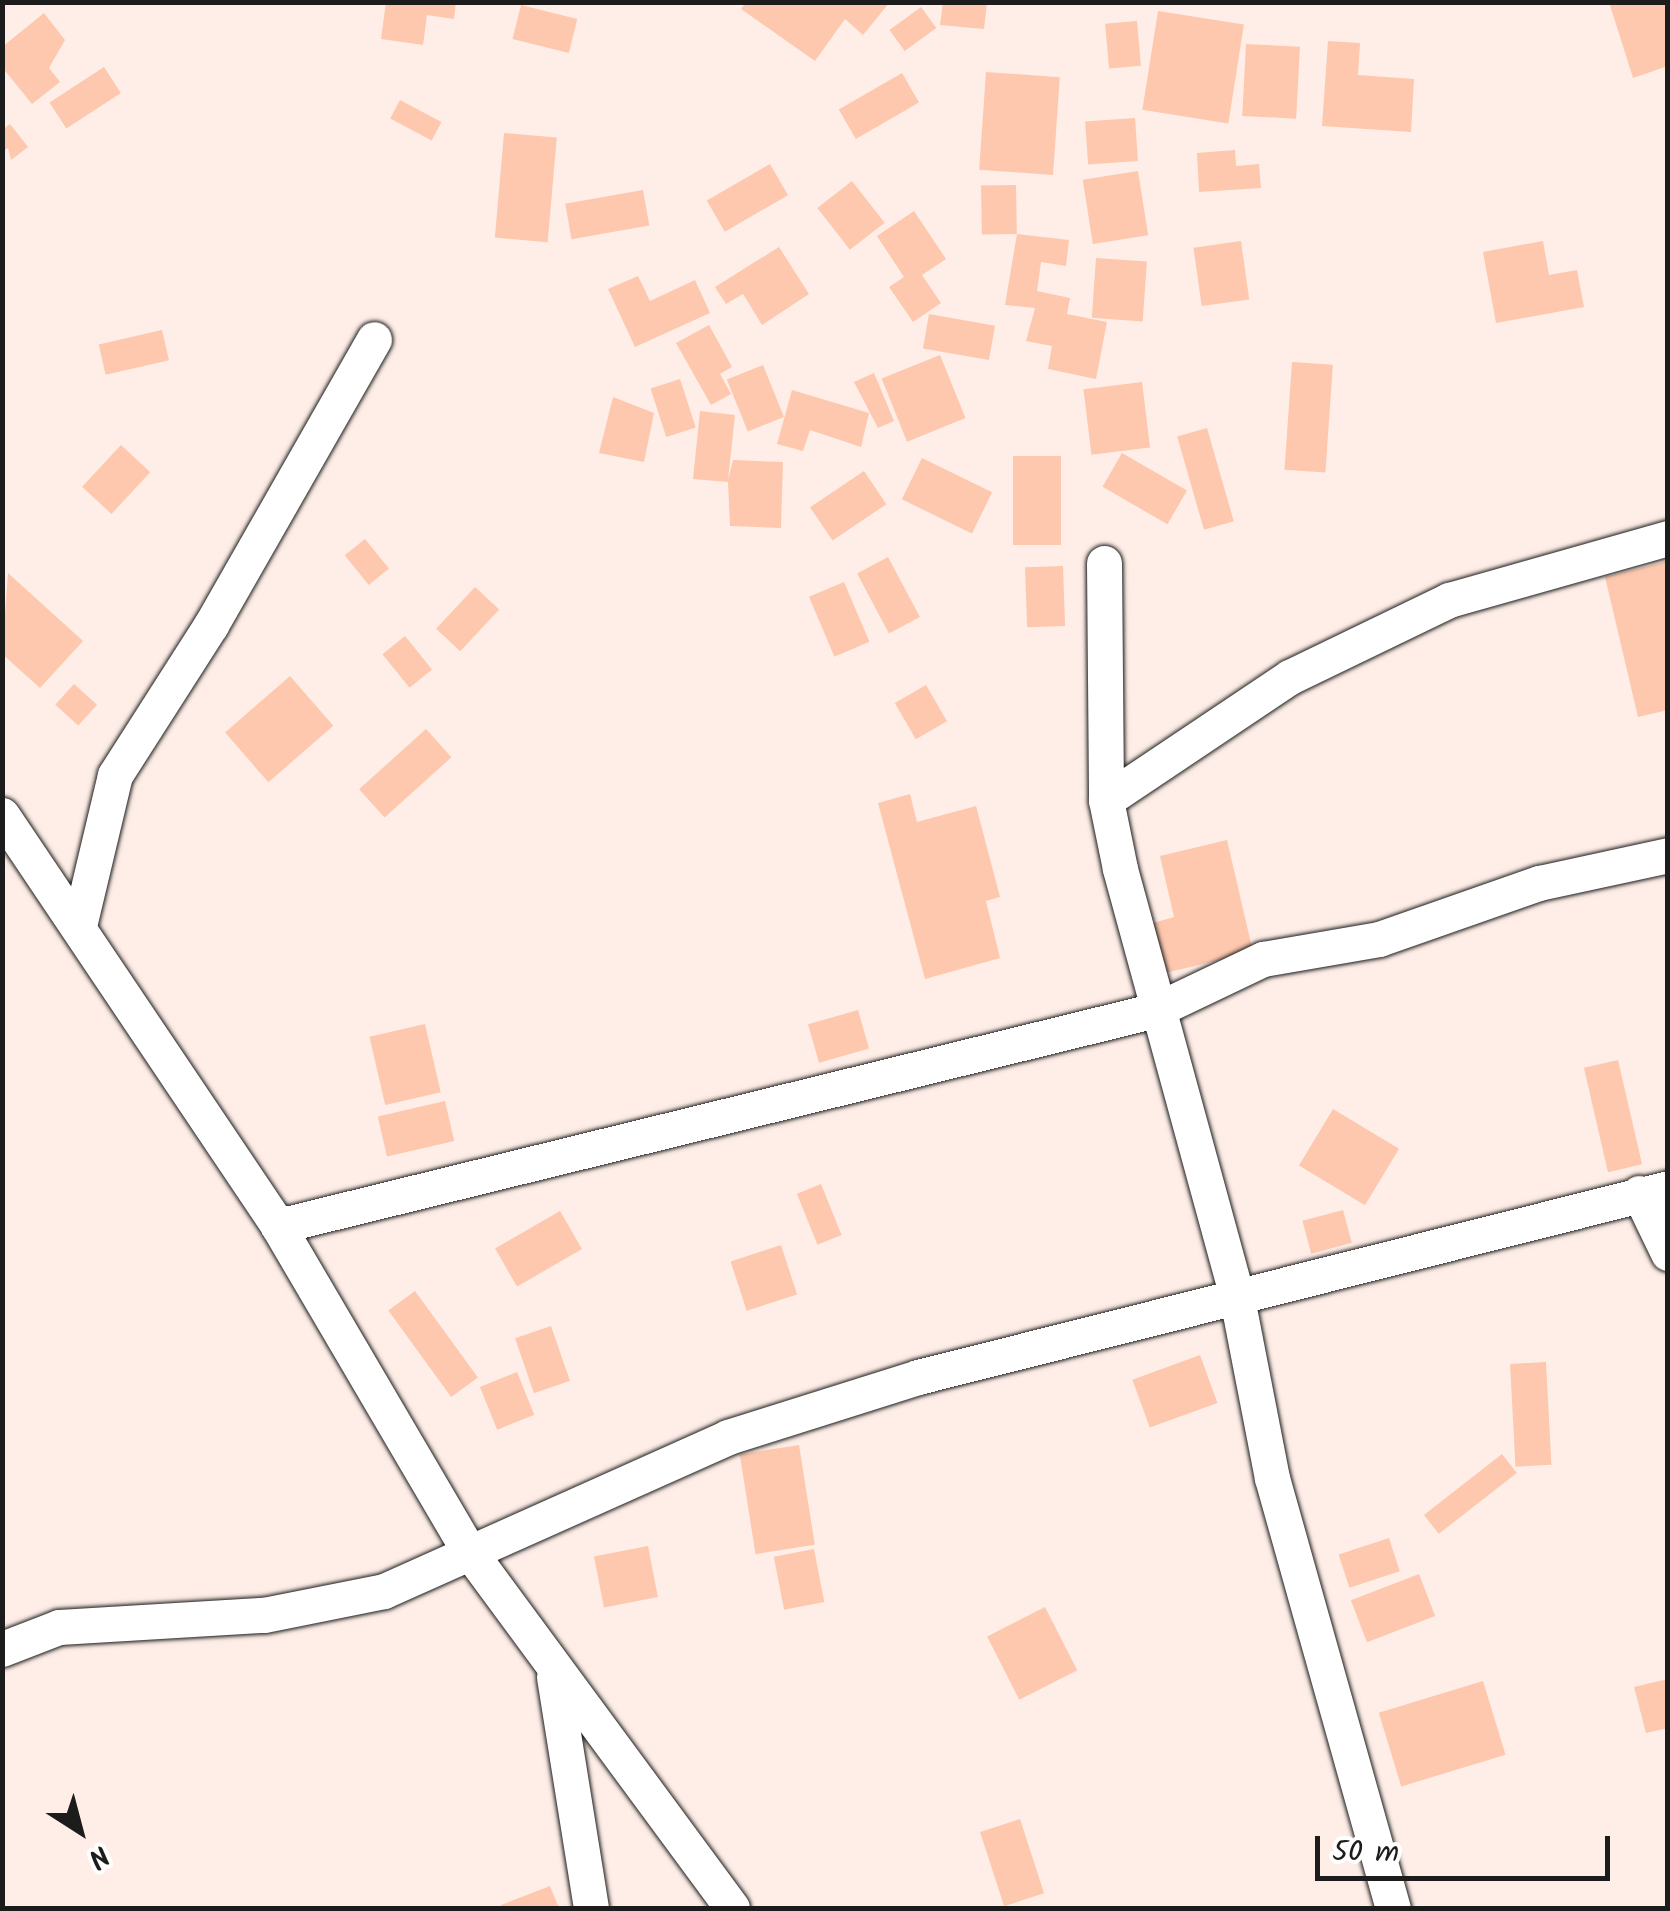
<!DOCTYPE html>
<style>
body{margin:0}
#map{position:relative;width:1670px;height:1911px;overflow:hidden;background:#feeee7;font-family:Kalam,sans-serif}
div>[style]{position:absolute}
.building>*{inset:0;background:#fdc8ae;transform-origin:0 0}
.roads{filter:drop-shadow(0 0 2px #1c1c1c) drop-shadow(0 0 2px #1c1c1c)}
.street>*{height:35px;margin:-17.5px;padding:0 17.5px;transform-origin:17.5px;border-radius:17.5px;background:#fff}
span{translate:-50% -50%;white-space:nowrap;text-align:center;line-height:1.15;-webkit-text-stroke:10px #fff;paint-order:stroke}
.frame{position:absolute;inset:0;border:5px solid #1c1c1c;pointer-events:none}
.north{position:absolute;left:30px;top:1781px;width:100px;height:100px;-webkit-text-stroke:8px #fff;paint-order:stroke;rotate:144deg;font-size:28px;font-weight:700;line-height:40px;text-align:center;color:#1c1c1c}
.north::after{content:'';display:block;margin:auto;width:35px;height:45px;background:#1c1c1c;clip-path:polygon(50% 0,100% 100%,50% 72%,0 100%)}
.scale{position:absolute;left:1315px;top:1836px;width:295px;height:45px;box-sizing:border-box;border:5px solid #1c1c1c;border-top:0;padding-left:12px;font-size:30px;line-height:35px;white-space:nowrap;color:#1c1c1c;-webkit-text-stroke:8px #fff;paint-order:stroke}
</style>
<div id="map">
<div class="building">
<div style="clip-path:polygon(386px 2px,456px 2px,454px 19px,427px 15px,423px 45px,381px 39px)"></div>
<div style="clip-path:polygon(746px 2px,890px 2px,863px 35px,845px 19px,815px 61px,741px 9px)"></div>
<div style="clip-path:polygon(943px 2px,987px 2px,984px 29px,940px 25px)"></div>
<div style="clip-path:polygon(1609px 2px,1668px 2px,1668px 66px,1633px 78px)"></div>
<div style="left:521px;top:5px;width:58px;height:35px;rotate:14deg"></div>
<div style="left:921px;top:7px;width:26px;height:39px;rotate:54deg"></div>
<div style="left:1158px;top:11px;width:87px;height:100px;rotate:9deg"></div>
<div style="clip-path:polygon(44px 13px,65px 40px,49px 68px,60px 82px,32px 104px,2px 67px,2px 47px)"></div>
<div style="left:1137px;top:21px;width:45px;height:32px;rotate:85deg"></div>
<div style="clip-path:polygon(1328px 41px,1360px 43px,1358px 75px,1414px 79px,1411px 132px,1322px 126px)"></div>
<div style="left:1246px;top:44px;width:54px;height:72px;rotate:3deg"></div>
<div style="left:104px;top:67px;width:31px;height:65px;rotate:57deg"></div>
<div style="left:986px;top:72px;width:74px;height:98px;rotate:4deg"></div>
<div style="left:902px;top:73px;width:34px;height:73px;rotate:60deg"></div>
<div style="left:400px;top:100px;width:47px;height:21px;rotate:28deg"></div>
<div style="left:1135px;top:118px;width:43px;height:50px;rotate:86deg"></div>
<div style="clip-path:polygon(10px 124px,28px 147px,11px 160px,8px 148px,2px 152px,2px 130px)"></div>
<div style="left:504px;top:133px;width:53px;height:105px;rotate:5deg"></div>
<div style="clip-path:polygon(1235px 150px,1236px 166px,1259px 164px,1261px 188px,1199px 192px,1197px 153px)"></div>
<div style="left:770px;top:164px;width:36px;height:73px;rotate:60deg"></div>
<div style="left:1138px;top:171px;width:65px;height:56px;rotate:81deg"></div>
<div style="left:852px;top:181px;width:53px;height:44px;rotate:52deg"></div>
<div style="left:1016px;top:185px;width:49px;height:35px;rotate:89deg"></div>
<div style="left:643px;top:190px;width:36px;height:79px;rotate:80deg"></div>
<div style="clip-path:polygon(914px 211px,946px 259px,922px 275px,941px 303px,913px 322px,889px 287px,904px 277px,877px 236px)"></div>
<div style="clip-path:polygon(1017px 234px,1069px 240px,1066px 266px,1041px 262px,1037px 291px,1070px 298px,1067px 314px,1107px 322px,1096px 379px,1048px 369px,1052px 346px,1026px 341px,1035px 308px,1005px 305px)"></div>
<div style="left:1241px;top:241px;width:59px;height:48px;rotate:82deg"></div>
<div style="clip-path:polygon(1543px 241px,1549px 275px,1577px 270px,1584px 307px,1496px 323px,1483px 252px)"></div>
<div style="clip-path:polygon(779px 247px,809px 294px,762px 325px,743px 294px,726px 304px,715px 287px)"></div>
<div style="left:1096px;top:258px;width:51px;height:60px;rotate:4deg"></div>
<div style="clip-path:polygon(638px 276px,650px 301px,695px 280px,710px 313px,635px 347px,608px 289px)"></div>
<div style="left:929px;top:314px;width:67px;height:35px;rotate:10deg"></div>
<div style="clip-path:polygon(709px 325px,732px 367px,720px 374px,731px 394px,711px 405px,676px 343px)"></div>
<div style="left:162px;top:330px;width:31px;height:65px;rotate:77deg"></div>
<div style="left:940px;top:355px;width:68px;height:63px;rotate:68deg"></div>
<div style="left:1292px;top:362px;width:41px;height:108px;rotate:4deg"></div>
<div style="left:763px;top:365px;width:56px;height:39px;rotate:68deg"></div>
<div style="clip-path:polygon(874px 373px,894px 421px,878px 428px,854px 382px)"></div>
<div style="left:680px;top:379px;width:51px;height:31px;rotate:72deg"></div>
<div style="left:1142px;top:382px;width:66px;height:59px;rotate:83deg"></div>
<div style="clip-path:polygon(792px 390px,869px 413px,861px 447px,810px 430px,803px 451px,777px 444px)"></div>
<div style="clip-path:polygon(613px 397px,654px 413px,644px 462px,599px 453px)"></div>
<div style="clip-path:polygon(700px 411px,735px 415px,728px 480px,733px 460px,783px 462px,781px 528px,730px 526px,728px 482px,693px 479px)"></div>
<div style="left:1207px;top:428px;width:97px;height:31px;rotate:74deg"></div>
<div style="left:121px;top:445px;width:40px;height:57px;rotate:43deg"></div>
<div style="left:1122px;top:453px;width:75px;height:39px;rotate:30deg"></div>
<div style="left:1013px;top:456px;width:48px;height:89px"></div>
<div style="left:922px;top:458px;width:78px;height:46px;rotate:26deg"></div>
<div style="left:864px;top:471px;width:40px;height:65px;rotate:56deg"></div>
<div style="left:365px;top:539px;width:38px;height:26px;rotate:51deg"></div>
<div style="left:888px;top:557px;width:68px;height:35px;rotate:62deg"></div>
<div style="clip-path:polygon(1668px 561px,1668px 710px,1638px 717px,1605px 577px)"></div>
<div style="left:1063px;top:566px;width:60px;height:38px;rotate:88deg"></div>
<div style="clip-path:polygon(8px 573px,83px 641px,40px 688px,2px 654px)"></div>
<div style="left:844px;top:582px;width:65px;height:38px;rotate:67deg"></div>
<div style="left:475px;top:587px;width:33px;height:57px;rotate:43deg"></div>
<div style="left:405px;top:636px;width:43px;height:29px;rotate:51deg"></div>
<div style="left:290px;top:676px;width:66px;height:86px;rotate:49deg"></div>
<div style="left:74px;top:684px;width:31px;height:28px;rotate:42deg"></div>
<div style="left:926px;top:685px;width:42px;height:36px;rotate:60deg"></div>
<div style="left:426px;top:729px;width:38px;height:90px;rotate:48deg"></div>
<div style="clip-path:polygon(910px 794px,917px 822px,976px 806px,1000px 897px,986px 901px,1000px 958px,925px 979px,878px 803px)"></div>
<div style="clip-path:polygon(1227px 840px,1253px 952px,1165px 973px,1153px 923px,1174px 917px,1160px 856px)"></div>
<div style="left:858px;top:1010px;width:40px;height:52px;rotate:74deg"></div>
<div style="left:425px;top:1024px;width:70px;height:57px;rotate:77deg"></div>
<div style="left:1618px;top:1060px;width:107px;height:35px;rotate:77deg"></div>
<div style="left:445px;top:1101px;width:41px;height:69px;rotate:77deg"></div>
<div style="left:1333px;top:1109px;width:77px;height:66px;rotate:31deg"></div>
<div style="left:821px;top:1184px;width:55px;height:26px;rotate:68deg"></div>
<div style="left:1343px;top:1210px;width:34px;height:42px;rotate:75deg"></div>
<div style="left:560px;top:1211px;width:44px;height:75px;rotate:60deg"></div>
<div style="left:781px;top:1245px;width:52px;height:53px;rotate:72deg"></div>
<div style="left:415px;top:1291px;width:107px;height:33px;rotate:54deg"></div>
<div style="left:551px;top:1326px;width:58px;height:38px;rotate:71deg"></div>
<div style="left:1200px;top:1355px;width:51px;height:72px;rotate:70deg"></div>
<div style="left:1546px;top:1362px;width:103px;height:36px;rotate:87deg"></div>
<div style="left:517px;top:1372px;width:46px;height:40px;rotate:68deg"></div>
<div style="left:799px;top:1445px;width:101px;height:60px;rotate:81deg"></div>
<div style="left:1502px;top:1454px;width:24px;height:99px;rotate:52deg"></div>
<div style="left:1389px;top:1538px;width:35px;height:53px;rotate:72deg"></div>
<div style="left:648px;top:1546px;width:52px;height:55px;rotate:79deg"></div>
<div style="left:814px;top:1549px;width:54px;height:41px;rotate:79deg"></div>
<div style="left:1419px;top:1574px;width:45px;height:73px;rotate:69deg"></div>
<div style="left:1045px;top:1607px;width:71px;height:65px;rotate:63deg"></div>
<div style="clip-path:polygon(1668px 1679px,1668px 1728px,1646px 1733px,1634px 1687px)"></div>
<div style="left:1483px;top:1681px;width:77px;height:109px;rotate:73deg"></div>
<div style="left:1020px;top:1819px;width:78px;height:42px;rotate:72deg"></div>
<div style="clip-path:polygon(550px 1886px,559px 1908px,502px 1908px,501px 1905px)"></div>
</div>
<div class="roads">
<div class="street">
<div style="left:1104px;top:563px;width:237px;rotate:89.5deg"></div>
<div style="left:1106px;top:800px;width:70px;rotate:78.5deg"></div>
<div style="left:1120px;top:869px;width:445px;rotate:74.7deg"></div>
<div style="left:1237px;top:1298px;width:183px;rotate:79deg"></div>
<div style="left:1272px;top:1478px;width:447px;rotate:74.3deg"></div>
<div style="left:1106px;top:800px;width:221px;rotate:-33.8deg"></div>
<div style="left:1290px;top:677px;width:177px;rotate:-25.8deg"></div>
<div style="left:1449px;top:600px;width:228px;rotate:-15.8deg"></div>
<div style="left:2px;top:815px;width:495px;rotate:56.1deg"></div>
<div style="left:278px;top:1226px;width:377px;rotate:59.6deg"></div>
<div style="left:469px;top:1551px;width:443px;rotate:53.6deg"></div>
<div style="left:79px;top:926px;width:155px;rotate:-76.6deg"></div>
<div style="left:115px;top:775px;width:178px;rotate:-57.4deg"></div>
<div style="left:211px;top:625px;width:329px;rotate:-60.3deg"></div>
<div style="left:1639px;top:1193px;width:67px;rotate:64.2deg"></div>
<div style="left:278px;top:1226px;width:904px;rotate:-13.82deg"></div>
<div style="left:1156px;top:1010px;width:119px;rotate:-25.5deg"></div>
<div style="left:1263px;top:959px;width:118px;rotate:-9.8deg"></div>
<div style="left:1379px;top:939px;width:170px;rotate:-19.3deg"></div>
<div style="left:1539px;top:883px;width:132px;rotate:-12.2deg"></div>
<div style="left:2px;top:1649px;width:61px;rotate:-21.1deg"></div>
<div style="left:59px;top:1627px;width:205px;rotate:-3.4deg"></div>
<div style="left:264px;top:1615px;width:122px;rotate:-11.3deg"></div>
<div style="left:384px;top:1591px;width:377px;rotate:-24.1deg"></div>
<div style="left:728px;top:1437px;width:199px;rotate:-17.5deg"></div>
<div style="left:918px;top:1377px;width:773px;rotate:-14.14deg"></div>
<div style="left:554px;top:1677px;width:234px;rotate:80.9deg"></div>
</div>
</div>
<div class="frame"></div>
<div class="north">N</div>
<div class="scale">50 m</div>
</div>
